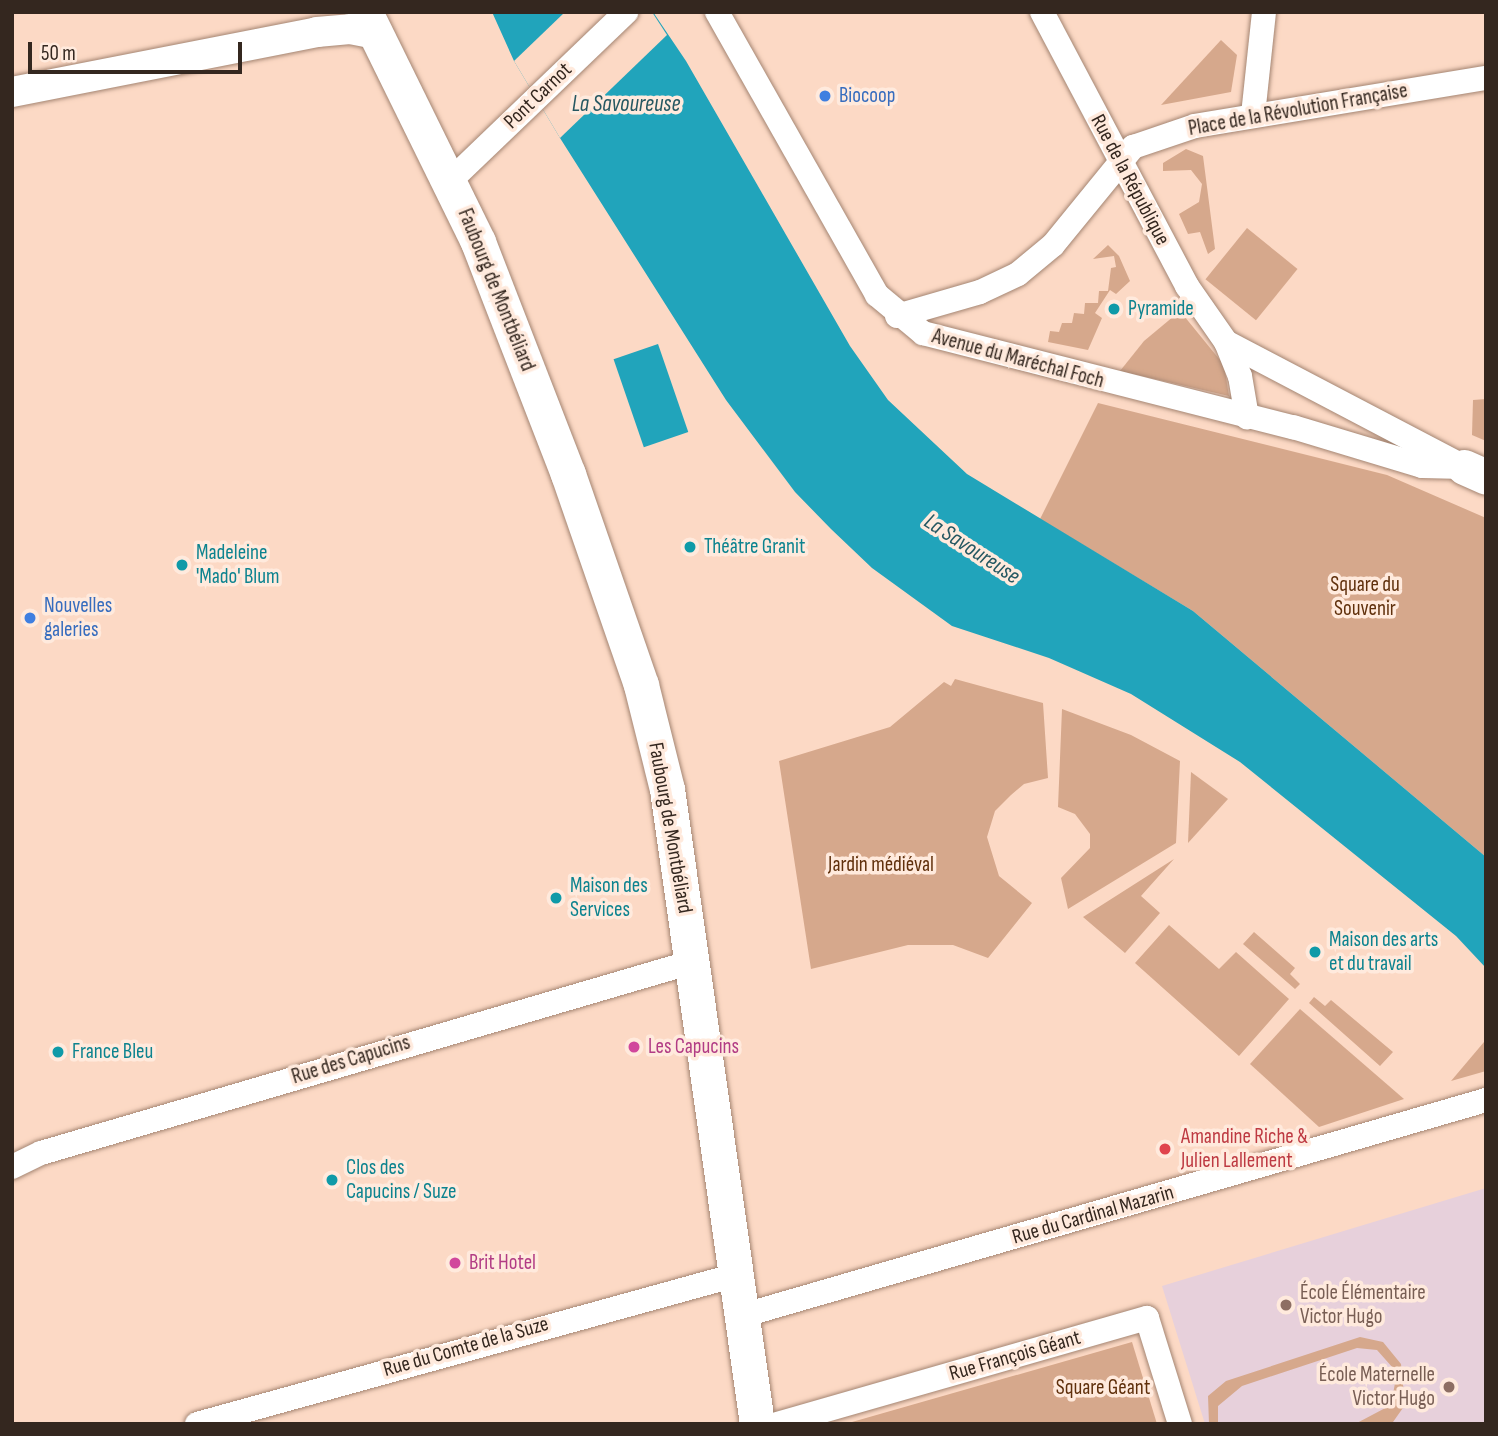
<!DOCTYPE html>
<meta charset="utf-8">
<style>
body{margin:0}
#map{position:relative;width:1498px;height:1436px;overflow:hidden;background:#fcd9c5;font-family:"Sofia Sans Condensed",sans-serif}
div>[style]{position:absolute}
.education>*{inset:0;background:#e7d0db}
.green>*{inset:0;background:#d6a88c;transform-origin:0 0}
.water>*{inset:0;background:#21a4bb;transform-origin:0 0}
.pier>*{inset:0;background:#fcd9c5}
.roads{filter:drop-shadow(0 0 2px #a48572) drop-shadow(0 0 2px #a48572)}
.minor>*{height:24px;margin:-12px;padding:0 12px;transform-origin:12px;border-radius:12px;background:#fff}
.tertiary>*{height:30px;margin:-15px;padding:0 15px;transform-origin:15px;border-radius:15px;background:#fff}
.secondary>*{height:35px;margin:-17.5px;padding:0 17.5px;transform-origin:17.5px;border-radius:17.5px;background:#fff}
.dots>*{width:19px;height:19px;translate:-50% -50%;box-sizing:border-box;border:4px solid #ffeadd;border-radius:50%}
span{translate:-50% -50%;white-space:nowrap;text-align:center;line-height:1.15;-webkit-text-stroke:7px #ffeadd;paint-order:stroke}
.street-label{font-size:21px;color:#34271f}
.shop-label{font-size:21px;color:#366cbe}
.left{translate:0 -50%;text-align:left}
.culture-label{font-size:21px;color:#0d838f}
.park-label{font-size:21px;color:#60300c}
.hotel-label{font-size:21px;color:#b23c85}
.health-label{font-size:21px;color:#be3a42}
.education-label{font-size:21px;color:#785e54}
.right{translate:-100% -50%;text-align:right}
.water-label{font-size:23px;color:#265862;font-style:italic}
.frame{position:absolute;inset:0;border:14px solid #34271f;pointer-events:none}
.scale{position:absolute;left:28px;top:42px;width:214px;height:32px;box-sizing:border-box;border:4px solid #34271f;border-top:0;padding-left:9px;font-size:21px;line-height:24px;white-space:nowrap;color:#34271f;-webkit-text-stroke:5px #ffeadd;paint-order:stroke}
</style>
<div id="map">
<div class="education">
<div style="clip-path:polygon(1486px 1188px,1486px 1424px,1205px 1424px,1162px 1286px)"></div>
</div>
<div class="green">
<div style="clip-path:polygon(1221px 40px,1237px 55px,1231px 92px,1161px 105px)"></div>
<div style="clip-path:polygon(1186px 149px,1203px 156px,1215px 249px,1208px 254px,1200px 232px,1188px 234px,1179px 214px,1199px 202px,1202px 184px,1191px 170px,1163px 171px,1163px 163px)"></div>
<div style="left:1247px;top:228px;width:65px;height:66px;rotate:39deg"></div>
<div style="clip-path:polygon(1108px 245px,1119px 256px,1130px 281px,1116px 294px,1110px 290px,1095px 313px,1102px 318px,1088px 350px,1048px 342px,1050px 331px,1059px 332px,1062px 323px,1072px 323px,1074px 313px,1084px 314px,1085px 303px,1098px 303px,1099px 291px,1108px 291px,1111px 268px,1116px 267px,1114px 256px,1093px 259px)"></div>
<div style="clip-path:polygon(1180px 311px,1224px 365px,1229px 396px,1120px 371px,1144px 341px)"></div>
<div style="clip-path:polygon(1486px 399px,1486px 441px,1472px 435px,1473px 400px)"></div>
<div style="clip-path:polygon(1098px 403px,1387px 475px,1486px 518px,1486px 857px,1193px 611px,1040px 519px)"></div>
<div style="clip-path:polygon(955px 679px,1043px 703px,1048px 778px,1024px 784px,1011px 795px,995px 811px,987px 837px,999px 876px,1032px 903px,988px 958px,953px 945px,908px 945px,811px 969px,779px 761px,890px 727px,944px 682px,951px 686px)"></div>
<div style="clip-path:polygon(1062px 709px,1131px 735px,1180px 761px,1176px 843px,1068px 909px,1061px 878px,1090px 848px,1090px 834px,1075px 814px,1058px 807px)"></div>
<div style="clip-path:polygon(1191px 772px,1228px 799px,1188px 843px)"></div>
<div style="clip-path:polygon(1174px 859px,1141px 896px,1160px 913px,1125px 953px,1083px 917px)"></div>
<div style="clip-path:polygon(1169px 925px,1219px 969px,1236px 952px,1289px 999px,1239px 1056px,1135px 963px)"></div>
<div style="clip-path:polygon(1254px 932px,1295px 968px,1290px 974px,1300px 984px,1295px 989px,1243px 944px)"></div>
<div style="clip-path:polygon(1314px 997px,1325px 1006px,1331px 1000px,1393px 1052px,1380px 1066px,1309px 1003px)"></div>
<div style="clip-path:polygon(1300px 1009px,1404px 1099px,1319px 1127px,1250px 1064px)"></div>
<div style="clip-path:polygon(1484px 1042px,1486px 1071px,1451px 1081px)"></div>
<div style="clip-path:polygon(1360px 1337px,1383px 1342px,1401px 1364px,1405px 1405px,1393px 1422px,1355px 1424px,1391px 1405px,1395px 1383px,1393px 1368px,1377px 1350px,1357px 1348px,1242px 1386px,1218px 1406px,1218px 1424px,1209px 1424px,1208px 1396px,1226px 1381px)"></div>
<div style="clip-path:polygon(1132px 1342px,1157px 1424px,845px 1424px)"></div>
</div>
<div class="water">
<div style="clip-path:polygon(492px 12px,653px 12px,686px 61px,850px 346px,888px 400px,967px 474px,1193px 611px,1486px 857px,1486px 968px,1456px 936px,1240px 762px,1131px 694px,1049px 658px,952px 626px,872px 568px,831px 529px,795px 492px,726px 400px,560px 138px,514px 61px)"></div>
<div style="left:658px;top:344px;width:93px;height:47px;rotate:71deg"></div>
</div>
<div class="pier">
<div style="clip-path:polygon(565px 12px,652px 12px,667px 35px,560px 138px,514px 61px)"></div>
</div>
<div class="roads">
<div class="minor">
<div style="left:717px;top:12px;width:325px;rotate:60.5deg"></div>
<div style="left:877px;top:295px;width:60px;rotate:39.6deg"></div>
<div style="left:923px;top:333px;width:382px;rotate:14.3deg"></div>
<div style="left:1293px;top:427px;width:135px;rotate:16.8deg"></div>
<div style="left:1422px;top:466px;width:42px;rotate:1.4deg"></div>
<div style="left:1042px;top:12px;width:310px;rotate:62.1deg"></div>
<div style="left:1187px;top:286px;width:68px;rotate:55.1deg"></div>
<div style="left:1226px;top:342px;width:37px;rotate:68deg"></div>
<div style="left:1240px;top:376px;width:42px;rotate:80.3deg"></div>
<div style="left:1253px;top:115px;width:104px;rotate:-83.9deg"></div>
<div style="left:451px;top:180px;width:243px;rotate:-43.8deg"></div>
<div style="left:897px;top:316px;width:86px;rotate:-16.1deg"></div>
<div style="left:980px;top:292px;width:42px;rotate:-25.3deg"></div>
<div style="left:1018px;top:274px;width:45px;rotate:-39.6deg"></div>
<div style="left:1053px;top:245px;width:127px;rotate:-50.8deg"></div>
<div style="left:1133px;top:147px;width:65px;rotate:-18.7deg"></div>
<div style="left:1195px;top:126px;width:295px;rotate:-9.4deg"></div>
<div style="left:1226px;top:342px;width:264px;rotate:27.7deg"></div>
<div style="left:12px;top:1167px;width:32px;rotate:-26deg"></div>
<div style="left:41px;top:1153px;width:678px;rotate:-16.35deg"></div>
<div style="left:741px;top:1316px;width:776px;rotate:-16.17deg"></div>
<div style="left:197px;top:1424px;width:559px;rotate:-15.45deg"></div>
<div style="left:777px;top:1424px;width:385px;rotate:-16deg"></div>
<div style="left:1147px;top:1318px;width:111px;rotate:72.7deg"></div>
</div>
<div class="tertiary">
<div style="left:12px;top:92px;width:311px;rotate:-11.1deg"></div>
<div style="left:317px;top:32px;width:33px;rotate:-5deg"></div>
<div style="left:350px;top:29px;width:25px;rotate:11deg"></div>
</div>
<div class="secondary">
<div style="left:365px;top:12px;width:256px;rotate:63.8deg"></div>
<div style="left:478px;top:242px;width:249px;rotate:68.8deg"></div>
<div style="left:568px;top:474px;width:223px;rotate:70.9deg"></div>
<div style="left:641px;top:685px;width:107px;rotate:76deg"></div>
<div style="left:667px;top:789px;width:641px;rotate:81.93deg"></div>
<div style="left:1464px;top:467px;width:24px;rotate:24deg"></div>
</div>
</div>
<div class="dots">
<div style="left:825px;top:96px;background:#3f7fe0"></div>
<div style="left:1114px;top:309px;background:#0f9aa8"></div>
<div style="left:690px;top:547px;background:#0f9aa8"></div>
<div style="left:182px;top:565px;background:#0f9aa8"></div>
<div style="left:30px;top:618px;background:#3f7fe0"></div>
<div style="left:556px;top:898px;background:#0f9aa8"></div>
<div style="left:1315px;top:952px;background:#0f9aa8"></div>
<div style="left:634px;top:1047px;background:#d1479c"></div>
<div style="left:58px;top:1052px;background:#0f9aa8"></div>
<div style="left:1165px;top:1149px;background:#e0444e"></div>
<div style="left:332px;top:1180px;background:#0f9aa8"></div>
<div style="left:455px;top:1263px;background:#d1479c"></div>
<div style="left:1286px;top:1305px;background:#8d6e63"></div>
<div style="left:1449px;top:1387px;background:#8d6e63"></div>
</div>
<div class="street-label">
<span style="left:538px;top:96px;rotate:-44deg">Pont Carnot</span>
<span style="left:1298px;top:110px;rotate:-10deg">Place de la Révolution Française</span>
<span style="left:1130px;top:180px;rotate:62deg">Rue de la République</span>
<span style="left:496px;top:290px;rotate:68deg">Faubourg de Montbéliard</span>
<span style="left:1018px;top:359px;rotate:15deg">Avenue du Maréchal Foch</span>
<span style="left:670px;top:828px;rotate:80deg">Faubourg de Montbéliard</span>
<span style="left:351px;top:1060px;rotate:-17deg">Rue des Capucins</span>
<span style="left:1093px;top:1215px;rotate:-16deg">Rue du Cardinal Mazarin</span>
<span style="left:466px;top:1347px;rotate:-16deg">Rue du Comte de la Suze</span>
<span style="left:1015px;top:1356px;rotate:-16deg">Rue François Géant</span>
</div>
<div class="shop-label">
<span class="left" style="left:839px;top:96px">Biocoop</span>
<span class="left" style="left:44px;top:618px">Nouvelles<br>galeries</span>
</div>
<div class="culture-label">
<span class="left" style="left:1128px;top:309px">Pyramide</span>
<span class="left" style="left:704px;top:547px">Théâtre Granit</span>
<span class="left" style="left:196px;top:565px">Madeleine<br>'Mado' Blum</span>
<span class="left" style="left:570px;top:898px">Maison des<br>Services</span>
<span class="left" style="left:1329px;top:952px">Maison des arts<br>et du travail</span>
<span class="left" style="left:72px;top:1052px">France Bleu</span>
<span class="left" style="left:346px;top:1180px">Clos des<br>Capucins / Suze</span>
</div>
<div class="park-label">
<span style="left:1365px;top:597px">Square du<br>Souvenir</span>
<span style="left:881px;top:865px">Jardin médiéval</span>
<span style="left:1103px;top:1388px">Square Géant</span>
</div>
<div class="hotel-label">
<span class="left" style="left:648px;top:1047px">Les Capucins</span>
<span class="left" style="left:469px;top:1263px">Brit Hotel</span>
</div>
<div class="health-label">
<span class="left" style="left:1181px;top:1149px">Amandine Riche &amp;<br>Julien Lallement</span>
</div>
<div class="education-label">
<span class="left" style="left:1300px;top:1305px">École Élémentaire<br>Victor Hugo</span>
<span class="right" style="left:1435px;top:1387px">École Maternelle<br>Victor Hugo</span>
</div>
<div class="water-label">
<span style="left:626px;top:104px">La Savoureuse</span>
<span style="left:972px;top:549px;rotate:33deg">La Savoureuse</span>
</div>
<div class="frame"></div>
<div class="scale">50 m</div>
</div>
